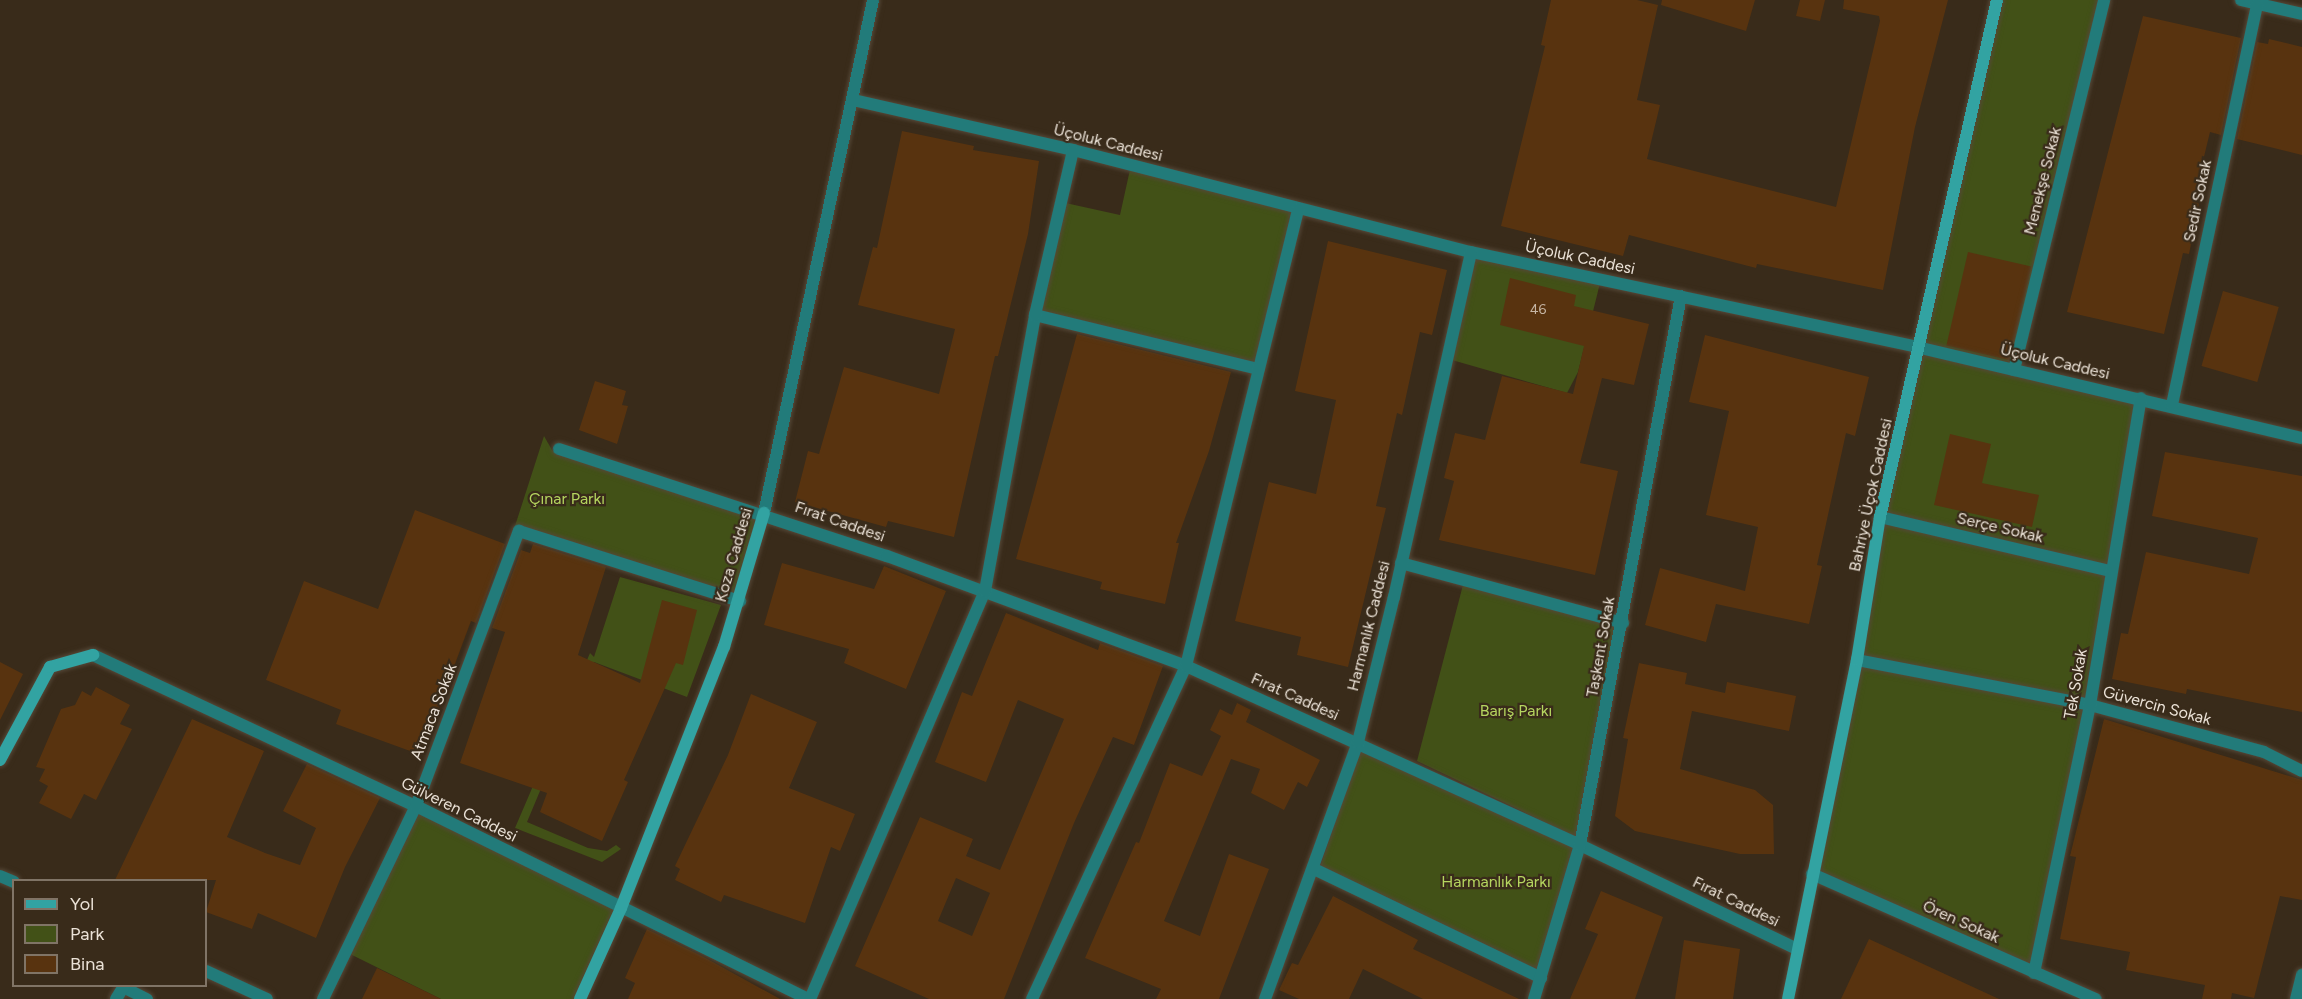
<!DOCTYPE html>
<meta charset="utf-8">
<style>
body{margin:0}
#map{position:relative;width:2302px;height:999px;overflow:hidden;background:#392b1a;font-family:Figtree,sans-serif}
div>[style]{position:absolute}
.green>*{inset:0;background:#425117}
.building>*{inset:0;background:#58330f;transform-origin:0 0}
.roads{filter:drop-shadow(0 0 2px #554838) drop-shadow(0 0 2px #554838)}
.street>*{height:12px;margin:-6px;padding:0 6px;transform-origin:6px;border-radius:6px;background:#227b7a}
.secondary>*{height:12px;margin:-6px;padding:0 6px;transform-origin:6px;border-radius:6px;background:#32a3a2}
span{translate:-50% -50%;white-space:nowrap;text-align:center;line-height:1.15;-webkit-text-stroke:4.5px #392b1a;paint-order:stroke}
.number-label{font-size:14px;color:#c6b6a5}
.number-label span{-webkit-text-stroke-width:0}
.street-label{font-size:16px;color:#ebe2d7}
.park-label{font-size:16px;color:#b5d55f}
.legend{position:absolute;left:12px;top:879px;width:195px;height:108px;box-sizing:border-box;background:#392b1a;border:2px solid #807466;margin:0;padding:8px 10px;list-style:none;font-size:18px;color:#ebe2d7}
.legend li{display:flex;align-items:center;gap:12px;height:30px}
.legend b{width:30px;border:2px solid #807466}
</style>
<div id="map">
<div class="green">
<div style="clip-path:polygon(1997px 0,2104px 0,2014px 369px,2141px 398px,2034px 973px,1812px 874px,1880px 517px)"></div>
<div style="clip-path:polygon(1131px 165px,1298px 209px,1259px 369px,1035px 315px,1061px 202px,1120px 215px)"></div>
<div style="clip-path:polygon(1471px 252px,1601px 279px,1578px 372px,1567px 393px,1445px 358px)"></div>
<div style="clip-path:polygon(544px 436px,552px 450px,761px 515px,738px 596px,515px 526px)"></div>
<div style="clip-path:polygon(620px 577px,721px 605px,687px 697px,594px 662px,527px 822px,588px 848px,607px 851px,616px 845px,621px 849px,602px 862px,515px 828px,590px 653px,594px 657px)"></div>
<div style="clip-path:polygon(1463px 585px,1615px 625px,1576px 837px,1417px 761px)"></div>
<div style="clip-path:polygon(1360px 751px,1575px 848px,1538px 971px,1320px 867px)"></div>
<div style="clip-path:polygon(416px 806px,621px 908px,580px 999px,441px 999px,346px 952px)"></div>
</div>
<div class="building">
<div style="clip-path:polygon(1551px 0,1637px 0,1658px 5px,1637px 100px,1660px 105px,1647px 159px,1836px 207px,1880px 21px,1879px 16px,1843px 9px,1844px 0,1948px 0,1915px 127px,1883px 290px,1757px 264px,1756px 268px,1629px 235px,1623px 256px,1501px 226px,1545px 46px,1541px 45px)"></div>
<div style="clip-path:polygon(1662px 0,1755px 0,1746px 31px,1661px 5px)"></div>
<div style="clip-path:polygon(1800px 0,1825px 0,1820px 21px,1796px 16px)"></div>
<div style="clip-path:polygon(2143px 16px,2241px 38px,2221px 135px,2210px 132px,2193px 202px,2199px 203px,2189px 254px,2183px 253px,2164px 334px,2067px 312px)"></div>
<div style="clip-path:polygon(2269px 39px,2302px 47px,2302px 155px,2237px 139px,2257px 42px,2268px 44px)"></div>
<div style="clip-path:polygon(902px 131px,974px 146px,973px 150px,1039px 161px,1028px 234px,998px 356px,995px 356px,954px 537px,888px 521px,886px 527px,795px 502px,808px 451px,819px 454px,844px 367px,939px 394px,955px 329px,858px 305px,873px 247px,877px 248px)"></div>
<div style="clip-path:polygon(1328px 241px,1447px 270px,1432px 335px,1420px 332px,1402px 415px,1397px 413px,1376px 506px,1386px 508px,1348px 667px,1297px 655px,1301px 637px,1235px 621px,1269px 482px,1316px 494px,1336px 400px,1295px 391px)"></div>
<div style="left:1968px;top:252px;width:65px;height:96px;rotate:13deg"></div>
<div style="clip-path:polygon(1510px 278px,1576px 295px,1574px 306px,1649px 324px,1634px 385px,1602px 378px,1580px 463px,1618px 471px,1595px 575px,1439px 540px,1454px 481px,1444px 478px,1455px 433px,1485px 440px,1502px 376px,1573px 394px,1584px 346px,1500px 325px)"></div>
<div style="left:2223px;top:291px;width:58px;height:78px;rotate:16deg"></div>
<div style="clip-path:polygon(1077px 334px,1231px 372px,1209px 451px,1176px 543px,1179px 543px,1165px 604px,1100px 589px,1102px 582px,1016px 559px)"></div>
<div style="clip-path:polygon(1705px 335px,1869px 377px,1855px 436px,1846px 433px,1817px 565px,1822px 566px,1809px 624px,1716px 604px,1706px 642px,1645px 625px,1660px 568px,1745px 591px,1758px 527px,1706px 515px,1729px 411px,1689px 402px)"></div>
<div style="clip-path:polygon(595px 381px,626px 391px,622px 405px,628px 406px,617px 444px,579px 430px)"></div>
<div style="clip-path:polygon(1950px 434px,1991px 444px,1982px 483px,2039px 495px,2032px 527px,1934px 505px)"></div>
<div style="clip-path:polygon(2165px 452px,2302px 476px,2302px 712px,2187px 689px,2186px 694px,2112px 679px,2121px 633px,2128px 634px,2146px 552px,2249px 574px,2258px 538px,2152px 516px)"></div>
<div style="clip-path:polygon(415px 510px,505px 544px,476px 623px,471px 621px,421px 755px,336px 724px,341px 710px,266px 680px,304px 581px,378px 609px)"></div>
<div style="clip-path:polygon(533px 544px,606px 567px,578px 655px,640px 683px,662px 600px,697px 610px,683px 665px,676px 663px,624px 780px,628px 782px,602px 841px,540px 812px,547px 793px,460px 763px,505px 632px,492px 628px,521px 550px,530px 553px)"></div>
<div style="clip-path:polygon(782px 563px,874px 589px,884px 566px,946px 591px,906px 689px,844px 663px,849px 649px,764px 625px)"></div>
<div style="clip-path:polygon(evenodd,1006px 613px,1098px 650px,1100px 643px,1163px 666px,1134px 745px,1113px 737px,1074px 823px,1004px 999px,929px 999px,855px 966px,920px 817px,973px 839px,966px 856px,1000px 870px,1064px 719px,1018px 700px,986px 782px,935px 762px,962px 692px,972px 696px,1006px 613px,956px 878px,990px 893px,972px 936px,938px 921px,956px 878px)"></div>
<div style="clip-path:polygon(0 662px,23px 674px,0 720px)"></div>
<div style="clip-path:polygon(1639px 663px,1687px 673px,1685px 684px,1725px 693px,1727px 682px,1796px 696px,1789px 731px,1692px 711px,1680px 769px,1755px 790px,1773px 805px,1774px 854px,1740px 854px,1635px 831px,1615px 816px,1628px 739px,1623px 738px)"></div>
<div style="clip-path:polygon(96px 687px,130px 705px,120px 724px,132px 729px,96px 800px,84px 794px,71px 819px,39px 803px,48px 786px,39px 781px,45px 769px,36px 767px,61px 709px,75px 705px,82px 691px,91px 696px)"></div>
<div style="clip-path:polygon(751px 694px,817px 722px,789px 788px,855px 814px,840px 851px,831px 847px,805px 923px,724px 895px,721px 902px,675px 880px,680px 869px,675px 866px,728px 755px)"></div>
<div style="clip-path:polygon(1237px 703px,1251px 710px,1246px 722px,1320px 760px,1307px 787px,1298px 782px,1284px 810px,1251px 793px,1260px 769px,1231px 759px,1164px 921px,1200px 936px,1229px 854px,1269px 869px,1219px 999px,1156px 999px,1161px 989px,1085px 958px,1136px 842px,1139px 843px,1170px 763px,1202px 776px,1221px 736px,1210px 730px,1220px 709px,1232px 715px)"></div>
<div style="clip-path:polygon(192px 719px,264px 751px,227px 837px,265px 853px,300px 865px,316px 828px,283px 811px,307px 764px,380px 798px,345px 867px,316px 938px,258px 913px,252px 929px,206px 912px,216px 880px,115px 880px)"></div>
<div style="clip-path:polygon(2104px 719px,2302px 780px,2302px 900px,2280px 896px,2254px 998px,2232px 993px,2231px 999px,2202px 999px,2205px 985px,2126px 970px,2130px 952px,2060px 939px,2076px 857px,2070px 856px)"></div>
<div style="clip-path:polygon(1601px 891px,1663px 917px,1635px 999px,1570px 999px,1598px 934px,1585px 929px)"></div>
<div style="clip-path:polygon(1333px 896px,1418px 940px,1413px 949px,1519px 999px,1423px 999px,1363px 969px,1349px 999px,1299px 999px,1279px 990px,1292px 963px,1298px 965px)"></div>
<div style="clip-path:polygon(647px 929px,702px 956px,780px 999px,628px 999px,635px 983px,625px 978px)"></div>
<div style="clip-path:polygon(1869px 939px,1999px 999px,1841px 999px)"></div>
<div style="clip-path:polygon(1684px 940px,1740px 949px,1733px 999px,1675px 999px)"></div>
<div style="clip-path:polygon(377px 968px,441px 999px,362px 999px)"></div>
</div>
<div class="roads">
<div class="street">
<div style="left:2241px;top:0;width:63px;rotate:12.9deg"></div>
<div style="left:853px;top:100px;width:226px;rotate:12.8deg"></div>
<div style="left:1073px;top:150px;width:411px;rotate:14.4deg"></div>
<div style="left:1471px;top:252px;width:460px;rotate:12deg"></div>
<div style="left:1921px;top:348px;width:391px;rotate:13.3deg"></div>
<div style="left:1035px;top:315px;width:230px;rotate:13.6deg"></div>
<div style="left:2014px;top:370px;width:381px;rotate:-76.3deg"></div>
<div style="left:2172px;top:405px;width:410px;rotate:-78deg"></div>
<div style="left:559px;top:449px;width:345px;rotate:18.1deg"></div>
<div style="left:887px;top:556px;width:319px;rotate:20.2deg"></div>
<div style="left:1186px;top:666px;width:433px;rotate:24.4deg"></div>
<div style="left:1580px;top:845px;width:241px;rotate:25.6deg"></div>
<div style="left:764px;top:513px;width:524px;rotate:-78deg"></div>
<div style="left:1880px;top:517px;width:237px;rotate:13.2deg"></div>
<div style="left:1401px;top:563px;width:230px;rotate:15.1deg"></div>
<div style="left:93px;top:655px;width:357px;rotate:25.1deg"></div>
<div style="left:416px;top:806px;width:438px;rotate:26.2deg"></div>
<div style="left:1857px;top:660px;width:237px;rotate:10.9deg"></div>
<div style="left:2090px;top:705px;width:180px;rotate:15.1deg"></div>
<div style="left:2264px;top:752px;width:42px;rotate:26.6deg"></div>
<div style="left:1314px;top:869px;width:252px;rotate:25.6deg"></div>
<div style="left:1812px;top:874px;width:310px;rotate:23.8deg"></div>
<div style="left:0;top:876px;width:15px;rotate:23deg"></div>
<div style="left:206px;top:971px;width:67px;rotate:24.7deg"></div>
<div style="left:2034px;top:973px;width:274px;rotate:-78.2deg"></div>
<div style="left:2090px;top:705px;width:311px;rotate:-80.6deg"></div>
<div style="left:123px;top:987px;width:27px;rotate:27deg"></div>
<div style="left:116px;top:999px;width:15px;rotate:-58deg"></div>
<div style="left:323px;top:999px;width:214px;rotate:-64.3deg"></div>
<div style="left:416px;top:806px;width:294px;rotate:-69.5deg"></div>
<div style="left:519px;top:531px;width:232px;rotate:17.6deg"></div>
<div style="left:810px;top:999px;width:444px;rotate:-66.8deg"></div>
<div style="left:985px;top:591px;width:280px;rotate:-79.7deg"></div>
<div style="left:1035px;top:315px;width:169px;rotate:-77deg"></div>
<div style="left:1032px;top:999px;width:367px;rotate:-65.2deg"></div>
<div style="left:1186px;top:666px;width:471px;rotate:-76.2deg"></div>
<div style="left:1265px;top:999px;width:273px;rotate:-70.1deg"></div>
<div style="left:1358px;top:742px;width:149px;rotate:-76.1deg"></div>
<div style="left:1394px;top:597px;width:353px;rotate:-77.4deg"></div>
<div style="left:1534px;top:999px;width:161px;rotate:-73.4deg"></div>
<div style="left:1580px;top:845px;width:558px;rotate:-79.58deg"></div>
<div style="left:2296px;top:999px;width:25px;rotate:-76deg"></div>
</div>
<div class="secondary">
<div style="left:0;top:760px;width:106px;rotate:-61.7deg"></div>
<div style="left:50px;top:667px;width:45px;rotate:-15.6deg"></div>
<div style="left:580px;top:999px;width:100px;rotate:-65.7deg"></div>
<div style="left:621px;top:908px;width:281px;rotate:-68.5deg"></div>
<div style="left:724px;top:647px;width:140px;rotate:-73.4deg"></div>
<div style="left:1788px;top:999px;width:346px;rotate:-78.5deg"></div>
<div style="left:1857px;top:660px;width:145px;rotate:-80.9deg"></div>
<div style="left:1880px;top:517px;width:530px;rotate:-77.25deg"></div>
</div>
</div>
<div class="number-label">
<span style="left:1538px;top:310px">46</span>
</div>
<div class="street-label">
<span style="left:1108px;top:143px;rotate:14deg">Üçoluk Caddesi</span>
<span style="left:2043px;top:181px;rotate:-76deg">Menekşe Sokak</span>
<span style="left:2198px;top:201px;rotate:-78deg">Sedir Sokak</span>
<span style="left:1580px;top:258px;rotate:12deg">Üçoluk Caddesi</span>
<span style="left:2055px;top:362px;rotate:13deg">Üçoluk Caddesi</span>
<span style="left:1871px;top:495px;rotate:-78deg">Bahriye Üçok Caddesi</span>
<span style="left:840px;top:522px;rotate:19deg">Fırat Caddesi</span>
<span style="left:2000px;top:528px;rotate:13deg">Serçe Sokak</span>
<span style="left:734px;top:555px;rotate:-74deg">Koza Caddesi</span>
<span style="left:1369px;top:626px;rotate:-76deg">Harmanlık Caddesi</span>
<span style="left:1601px;top:647px;rotate:-80deg">Taşkent Sokak</span>
<span style="left:2076px;top:684px;rotate:-80deg">Tek Sokak</span>
<span style="left:1295px;top:697px;rotate:24deg">Fırat Caddesi</span>
<span style="left:2157px;top:706px;rotate:15deg">Güvercin Sokak</span>
<span style="left:434px;top:712px;rotate:-69deg">Atmaca Sokak</span>
<span style="left:459px;top:810px;rotate:26deg">Gülveren Caddesi</span>
<span style="left:1736px;top:902px;rotate:26deg">Fırat Caddesi</span>
<span style="left:1961px;top:922px;rotate:24deg">Ören Sokak</span>
</div>
<div class="park-label">
<span style="left:567px;top:499px">Çınar Parkı</span>
<span style="left:1516px;top:711px">Barış Parkı</span>
<span style="left:1496px;top:882px">Harmanlık Parkı</span>
</div>
<ul class="legend">
<li><b style="height:8px;background:#32a3a2"></b>Yol</li>
<li><b style="height:16px;background:#425117"></b>Park</li>
<li><b style="height:16px;background:#58330f"></b>Bina</li>
</ul>
</div>
